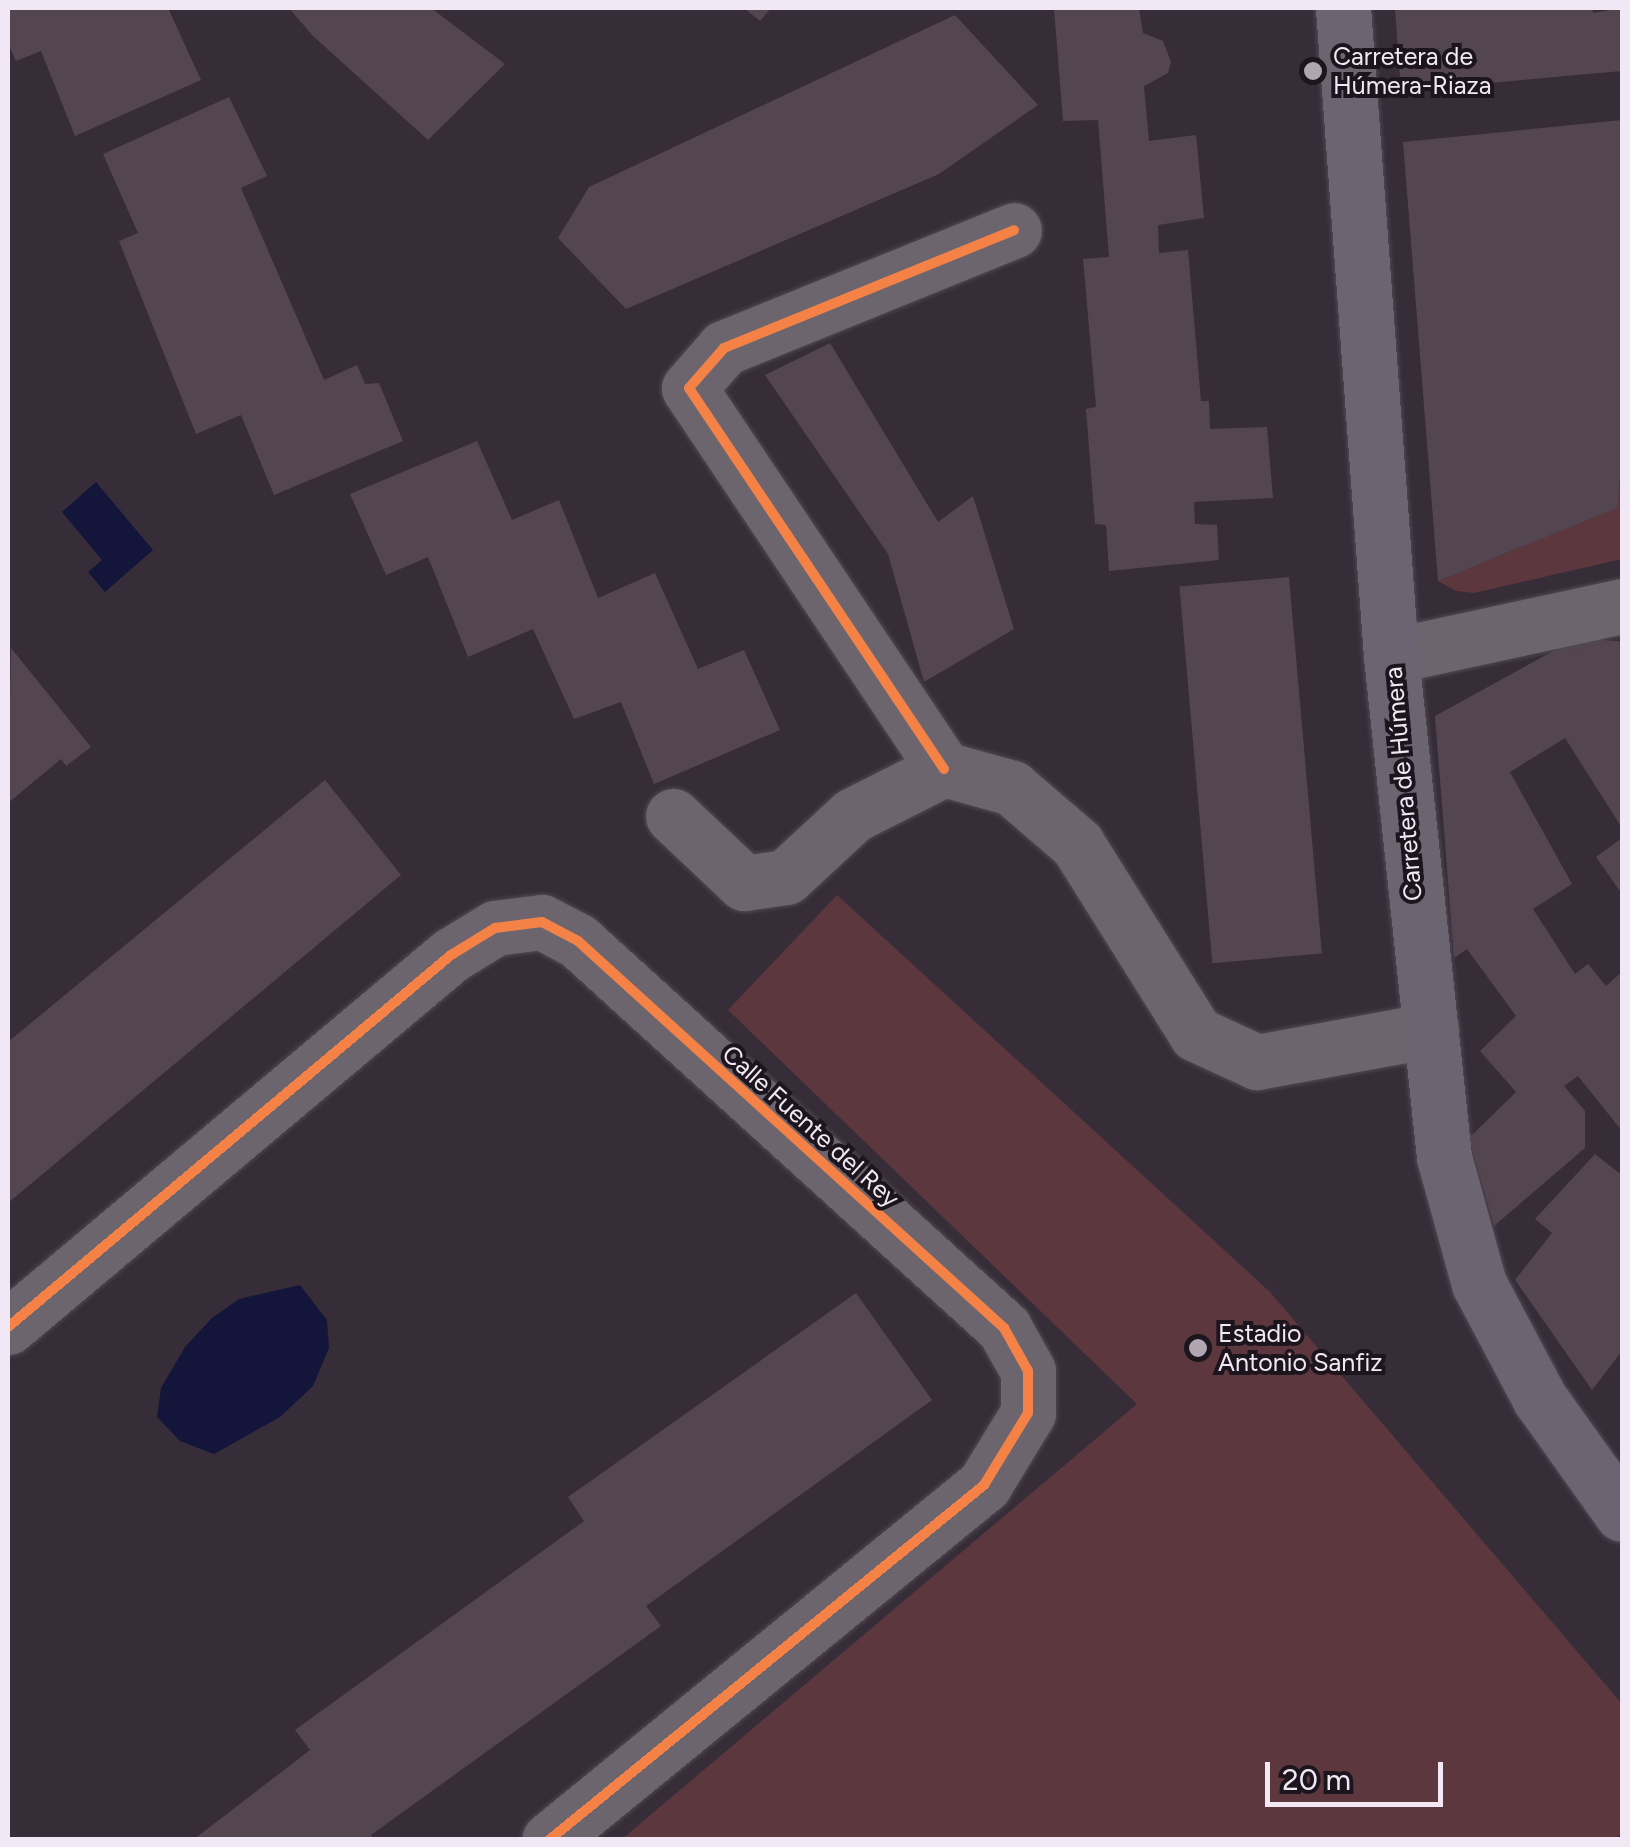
<!DOCTYPE html>
<meta charset="utf-8">
<style>
body{margin:0}
#map{position:relative;width:1630px;height:1847px;overflow:hidden;background:#362d38;font-family:Figtree,sans-serif}
div>[style]{position:absolute}
.green>*{inset:0;background:#5c373e}
.water>*{inset:0;background:#13153b}
.building>*{inset:0;background:#544650;transform-origin:0 0}
.roads{filter:drop-shadow(0 0 2px #504952) drop-shadow(0 0 2px #504952)}
.minor>*{height:55px;margin:-27.5px;padding:0 27.5px;transform-origin:27.5px;border-radius:27.5px;background:#6d656e}
.major>*{height:55px;margin:-27.5px;padding:0 27.5px;transform-origin:27.5px;border-radius:27.5px;background:#6d6471}
.cycleway>*{height:10px;margin:-5px;padding:0 5px;transform-origin:5px;border-radius:5px;background:#f48246}
.dots>*{width:28px;height:28px;translate:-50% -50%;box-sizing:border-box;border:5px solid #1c151d;border-radius:50%}
span{translate:-50% -50%;white-space:nowrap;text-align:center;line-height:1.15;-webkit-text-stroke:8px #1c151d;paint-order:stroke}
.poi-label{font-size:25px;color:#f2e7f4}
.left{translate:0 -50%;text-align:left}
.street-label{font-size:25px;color:#f2e7f4}
.frame{position:absolute;inset:0;border:10px solid #f2e7f4;pointer-events:none}
.scale{position:absolute;left:1265px;top:1762px;width:178px;height:45px;box-sizing:border-box;border:5px solid #f2e7f4;border-top:0;padding-left:12px;font-size:30px;line-height:35px;white-space:nowrap;color:#f2e7f4;-webkit-text-stroke:8px #1c151d;paint-order:stroke}
</style>
<div id="map">
<div class="green">
<div style="clip-path:polygon(1622px 472px,1622px 559px,1474px 593px,1456px 591px,1438px 581px,1616px 508px)"></div>
<div style="clip-path:polygon(837px 895px,1270px 1292px,1622px 1704px,1622px 1833px,1615px 1839px,622px 1839px,1137px 1404px,728px 1010px)"></div>
</div>
<div class="water">
<div style="clip-path:polygon(96px 482px,153px 550px,105px 592px,88px 572px,102px 560px,62px 512px)"></div>
<div style="clip-path:polygon(300px 1285px,327px 1320px,329px 1348px,313px 1386px,280px 1417px,214px 1454px,180px 1441px,157px 1417px,161px 1388px,185px 1347px,212px 1318px,239px 1299px)"></div>
</div>
<div class="building">
<div style="clip-path:polygon(8px 8px,168px 8px,201px 80px,75px 136px,41px 51px,16px 61px,8px 43px)"></div>
<div style="clip-path:polygon(289px 8px,431px 8px,505px 64px,428px 140px,312px 35px)"></div>
<div style="clip-path:polygon(744px 8px,771px 8px,760px 21px)"></div>
<div style="clip-path:polygon(1054px 8px,1139px 8px,1143px 33px,1163px 41px,1171px 62px,1168px 73px,1144px 86px,1149px 141px,1196px 135px,1204px 218px,1158px 225px,1159px 253px,1188px 250px,1201px 401px,1209px 401px,1210px 429px,1267px 427px,1273px 498px,1194px 502px,1195px 524px,1217px 525px,1219px 560px,1109px 571px,1106px 525px,1095px 524px,1086px 409px,1096px 407px,1083px 259px,1109px 257px,1098px 120px,1063px 121px)"></div>
<div style="clip-path:polygon(1395px 8px,1592px 8px,1593px 13px,1622px 8px,1622px 71px,1401px 91px)"></div>
<div style="clip-path:polygon(955px 15px,1038px 105px,939px 174px,626px 309px,558px 238px,589px 187px)"></div>
<div style="clip-path:polygon(229px 97px,267px 176px,241px 188px,324px 380px,357px 365px,365px 384px,379px 383px,403px 441px,274px 495px,241px 415px,196px 434px,119px 241px,138px 233px,103px 154px)"></div>
<div style="clip-path:polygon(1622px 120px,1622px 459px,1617px 508px,1438px 581px,1403px 142px)"></div>
<div style="clip-path:polygon(830px 343px,938px 522px,973px 496px,1014px 629px,924px 682px,888px 554px,765px 375px)"></div>
<div style="clip-path:polygon(477px 441px,512px 520px,559px 500px,598px 598px,655px 573px,698px 669px,744px 650px,780px 730px,654px 784px,621px 702px,574px 719px,533px 629px,468px 657px,428px 557px,386px 575px,350px 494px)"></div>
<div style="left:1289px;top:577px;width:378px;height:110px;rotate:85deg"></div>
<div style="clip-path:polygon(1575px 639px,1619px 641px,1622px 646px,1622px 828px,1565px 738px,1510px 772px,1572px 884px,1533px 909px,1575px 974px,1588px 964px,1606px 986px,1622px 972px,1622px 1131px,1578px 1076px,1564px 1086px,1585px 1111px,1585px 1148px,1494px 1226px,1469px 1138px,1516px 1092px,1480px 1051px,1516px 1016px,1467px 949px,1454px 958px,1435px 716px)"></div>
<div style="clip-path:polygon(11px 648px,91px 747px,66px 766px,61px 759px,8px 803px)"></div>
<div style="clip-path:polygon(325px 780px,401px 875px,8px 1203px,8px 1042px)"></div>
<div style="clip-path:polygon(1622px 838px,1622px 894px,1596px 857px)"></div>
<div style="clip-path:polygon(1595px 1154px,1619px 1173px,1622px 1169px,1622px 1351px,1592px 1390px,1515px 1280px,1552px 1233px,1535px 1219px)"></div>
<div style="clip-path:polygon(856px 1293px,932px 1400px,646px 1606px,661px 1626px,371px 1835px,374px 1840px,193px 1840px,310px 1750px,295px 1730px,584px 1521px,568px 1497px)"></div>
</div>
<div class="roads">
<div class="minor">
<div style="left:1391px;top:656px;width:236px;rotate:-12.2deg"></div>
<div style="left:944px;top:769px;width:458px;rotate:-123.8deg"></div>
<div style="left:689px;top:388px;width:53px;rotate:-48.8deg"></div>
<div style="left:724px;top:348px;width:313px;rotate:-22.1deg"></div>
<div style="left:673px;top:816px;width:98px;rotate:43.3deg"></div>
<div style="left:744px;top:883px;width:42px;rotate:-8.1deg"></div>
<div style="left:786px;top:877px;width:91px;rotate:-42.8deg"></div>
<div style="left:853px;top:815px;width:102px;rotate:-26.8deg"></div>
<div style="left:944px;top:769px;width:71px;rotate:15.6deg"></div>
<div style="left:1012px;top:788px;width:86px;rotate:40.7deg"></div>
<div style="left:1077px;top:844px;width:224px;rotate:57.9deg"></div>
<div style="left:1196px;top:1034px;width:67px;rotate:24.7deg"></div>
<div style="left:1257px;top:1062px;width:177px;rotate:-10.4deg"></div>
<div style="left:8px;top:1327px;width:578px;rotate:-40.02deg"></div>
<div style="left:451px;top:955px;width:52px;rotate:-31.5deg"></div>
<div style="left:495px;top:928px;width:47px;rotate:-7.3deg"></div>
<div style="left:542px;top:922px;width:41px;rotate:27.8deg"></div>
<div style="left:578px;top:941px;width:576px;rotate:42.25deg"></div>
<div style="left:1004px;top:1328px;width:49px;rotate:60.8deg"></div>
<div style="left:1028px;top:1371px;width:42px;rotate:90deg"></div>
<div style="left:1028px;top:1413px;width:84px;rotate:121.4deg"></div>
<div style="left:984px;top:1485px;width:561px;rotate:140.78deg"></div>
</div>
<div class="major">
<div style="left:1343px;top:8px;width:650px;rotate:85.76deg"></div>
<div style="left:1391px;top:656px;width:504px;rotate:83.96deg"></div>
<div style="left:1444px;top:1157px;width:132px;rotate:74.6deg"></div>
<div style="left:1479px;top:1284px;width:130px;rotate:62.1deg"></div>
<div style="left:1540px;top:1399px;width:141px;rotate:54.5deg"></div>
</div>
</div>
<div class="cycleway">
<div style="left:944px;top:769px;width:458px;rotate:-123.8deg"></div>
<div style="left:689px;top:388px;width:53px;rotate:-48.8deg"></div>
<div style="left:724px;top:348px;width:313px;rotate:-22.1deg"></div>
<div style="left:8px;top:1327px;width:578px;rotate:-40.02deg"></div>
<div style="left:451px;top:955px;width:52px;rotate:-31.5deg"></div>
<div style="left:495px;top:928px;width:47px;rotate:-7.3deg"></div>
<div style="left:542px;top:922px;width:41px;rotate:27.8deg"></div>
<div style="left:578px;top:941px;width:576px;rotate:42.25deg"></div>
<div style="left:1004px;top:1328px;width:49px;rotate:60.8deg"></div>
<div style="left:1028px;top:1371px;width:42px;rotate:90deg"></div>
<div style="left:1028px;top:1413px;width:84px;rotate:121.4deg"></div>
<div style="left:984px;top:1485px;width:561px;rotate:140.78deg"></div>
</div>
<div class="dots">
<div style="left:1313px;top:71px;background:#b0a6b2"></div>
<div style="left:1198px;top:1348px;background:#b0a6b2"></div>
</div>
<div class="poi-label">
<span class="left" style="left:1333px;top:71px">Carretera de<br>Húmera-Riaza</span>
<span class="left" style="left:1218px;top:1348px">Estadio<br>Antonio Sanfiz</span>
</div>
<div class="street-label">
<span style="left:1403px;top:784px;rotate:-95deg">Carretera de Húmera</span>
<span style="left:811px;top:1126px;rotate:42deg">Calle Fuente del Rey</span>
</div>
<div class="frame"></div>
<div class="scale">20 m</div>
</div>
